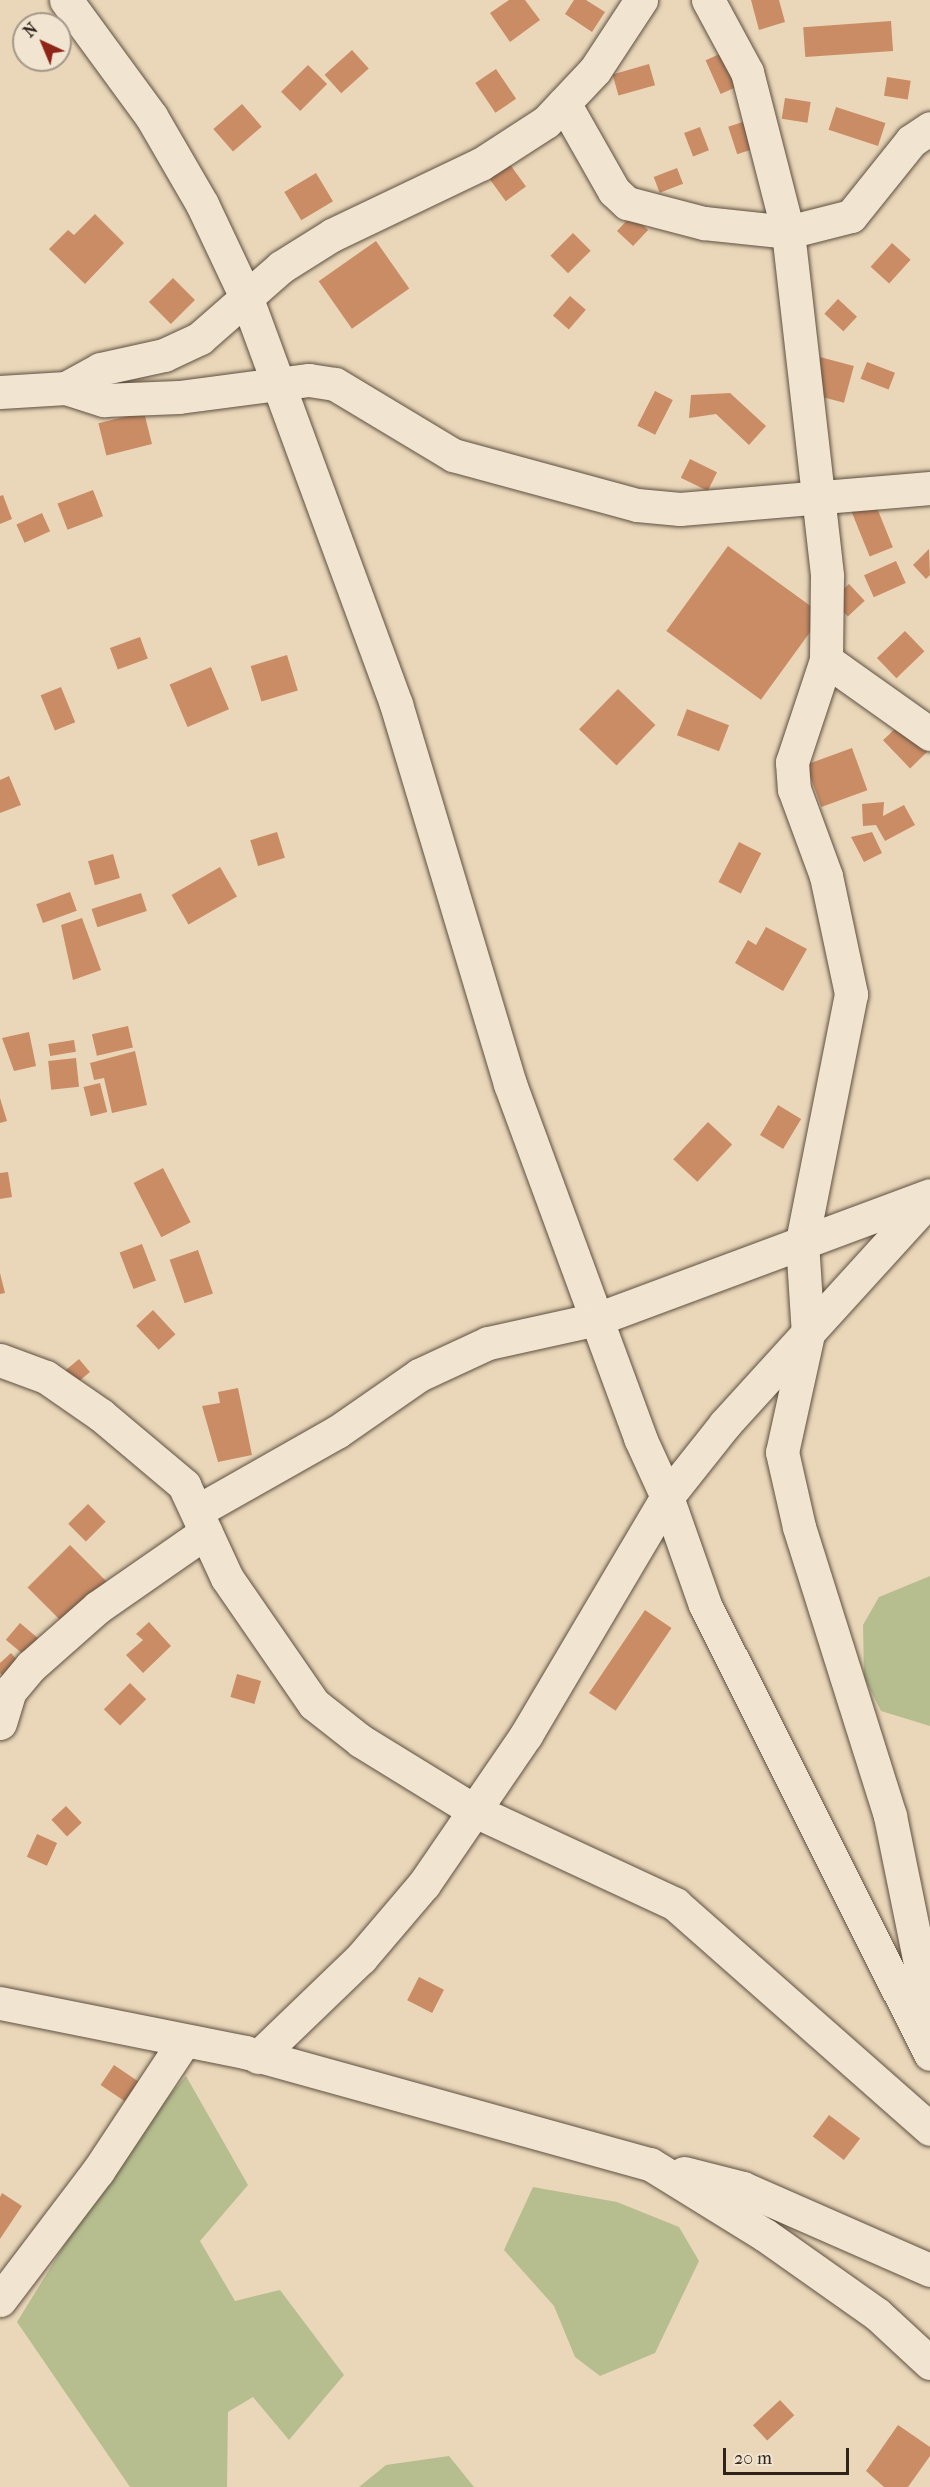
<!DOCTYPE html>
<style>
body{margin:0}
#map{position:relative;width:930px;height:2487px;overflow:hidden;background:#ead7b9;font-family:"IM FELL French Canon",serif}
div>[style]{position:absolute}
.green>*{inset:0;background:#b6be8f}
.building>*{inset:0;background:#ca8c65;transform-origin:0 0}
.roads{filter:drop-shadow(0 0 2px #5e5041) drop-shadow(0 0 2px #5e5041)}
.minor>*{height:33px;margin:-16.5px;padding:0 16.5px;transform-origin:16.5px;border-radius:16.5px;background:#f1e5d2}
span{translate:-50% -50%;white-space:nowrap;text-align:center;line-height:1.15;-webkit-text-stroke:6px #f1e5d2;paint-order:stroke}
.north{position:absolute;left:12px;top:12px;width:60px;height:60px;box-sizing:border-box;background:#f1e5d2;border:2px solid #a49788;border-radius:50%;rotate:316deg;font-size:16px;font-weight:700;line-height:24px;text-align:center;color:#302319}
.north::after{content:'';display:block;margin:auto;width:21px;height:27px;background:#8f2418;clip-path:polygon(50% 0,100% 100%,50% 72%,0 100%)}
.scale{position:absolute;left:723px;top:2448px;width:126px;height:27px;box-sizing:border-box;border:3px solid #302319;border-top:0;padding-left:8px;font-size:18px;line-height:21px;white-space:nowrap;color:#302319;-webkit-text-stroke:4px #f1e5d2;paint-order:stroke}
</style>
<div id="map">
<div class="green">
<div style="clip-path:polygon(930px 1576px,930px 1726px,881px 1711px,864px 1677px,863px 1625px,879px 1597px)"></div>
<div style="clip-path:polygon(186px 2076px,248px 2185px,200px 2241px,235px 2301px,280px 2290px,344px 2375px,289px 2440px,253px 2397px,228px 2412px,227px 2487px,130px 2487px,17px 2322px,121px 2153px)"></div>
<div style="clip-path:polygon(533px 2187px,617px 2202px,679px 2227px,699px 2261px,655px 2353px,600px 2376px,575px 2357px,554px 2306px,504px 2250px)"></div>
<div style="clip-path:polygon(449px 2456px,474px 2487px,359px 2487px,386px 2465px)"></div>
</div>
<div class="building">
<div style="clip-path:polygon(509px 0,525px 0,540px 20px,510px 42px,490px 13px)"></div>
<div style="clip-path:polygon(574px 0,586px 0,605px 12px,592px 32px,565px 14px)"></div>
<div style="clip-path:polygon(751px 0,779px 0,785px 22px,759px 30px)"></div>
<div style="left:891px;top:21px;width:30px;height:88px;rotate:86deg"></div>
<div style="left:733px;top:48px;width:37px;height:30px;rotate:66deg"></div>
<div style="left:352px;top:50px;width:25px;height:37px;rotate:48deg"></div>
<div style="left:649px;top:64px;width:22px;height:38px;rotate:74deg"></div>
<div style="left:308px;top:65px;width:27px;height:38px;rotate:45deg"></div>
<div style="left:496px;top:69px;width:36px;height:25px;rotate:56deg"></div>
<div style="left:887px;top:77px;width:24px;height:19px;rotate:9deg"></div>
<div style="left:785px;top:98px;width:26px;height:21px;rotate:9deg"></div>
<div style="left:242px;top:104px;width:30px;height:38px;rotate:49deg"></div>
<div style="left:836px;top:107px;width:52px;height:24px;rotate:18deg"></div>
<div style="left:752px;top:119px;width:29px;height:25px;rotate:72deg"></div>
<div style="left:700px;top:127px;width:25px;height:17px;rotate:69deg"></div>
<div style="left:506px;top:159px;width:34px;height:25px;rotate:54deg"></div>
<div style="left:677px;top:168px;width:17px;height:25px;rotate:69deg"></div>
<div style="left:316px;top:173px;width:33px;height:37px;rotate:59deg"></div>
<div style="clip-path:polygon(95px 214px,124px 243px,85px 284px,49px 249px,68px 230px,74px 235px)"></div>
<div style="left:632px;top:215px;width:22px;height:22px;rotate:43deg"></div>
<div style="left:573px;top:233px;width:25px;height:32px;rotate:45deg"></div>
<div style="left:376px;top:241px;width:58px;height:70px;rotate:55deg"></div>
<div style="left:892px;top:243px;width:25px;height:32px;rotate:42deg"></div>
<div style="left:173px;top:278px;width:31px;height:34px;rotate:45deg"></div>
<div style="left:570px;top:296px;width:21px;height:26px;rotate:41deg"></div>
<div style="left:838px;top:299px;width:26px;height:20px;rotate:43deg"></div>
<div style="left:820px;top:357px;width:35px;height:38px;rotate:15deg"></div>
<div style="left:867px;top:362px;width:30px;height:18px;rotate:21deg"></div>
<div style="left:655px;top:391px;width:20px;height:39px;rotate:27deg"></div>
<div style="clip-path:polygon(730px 393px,766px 426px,749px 445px,716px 414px,689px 418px,691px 395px)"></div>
<div style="left:144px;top:412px;width:33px;height:47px;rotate:76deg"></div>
<div style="left:690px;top:459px;width:30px;height:21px;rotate:26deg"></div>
<div style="left:93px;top:490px;width:28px;height:38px;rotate:69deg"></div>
<div style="clip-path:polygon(3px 495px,12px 519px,0 524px,0 496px)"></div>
<div style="left:873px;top:498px;width:53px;height:25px;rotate:68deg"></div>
<div style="left:42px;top:513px;width:20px;height:28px;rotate:66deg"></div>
<div style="left:728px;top:546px;width:117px;height:105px;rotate:36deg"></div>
<div style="clip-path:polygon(929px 549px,930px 575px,926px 579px,913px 565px)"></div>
<div style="left:896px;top:561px;width:24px;height:35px;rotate:66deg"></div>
<div style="left:849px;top:584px;width:23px;height:23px;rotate:47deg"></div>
<div style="left:905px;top:631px;width:28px;height:39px;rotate:46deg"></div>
<div style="left:140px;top:637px;width:23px;height:32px;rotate:70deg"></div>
<div style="left:287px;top:655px;width:37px;height:38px;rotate:73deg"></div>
<div style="left:211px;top:667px;width:46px;height:45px;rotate:67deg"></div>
<div style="left:61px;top:687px;width:38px;height:22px;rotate:68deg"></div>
<div style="left:618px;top:689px;width:52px;height:56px;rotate:44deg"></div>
<div style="left:687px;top:709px;width:45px;height:28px;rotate:21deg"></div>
<div style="left:901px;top:723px;width:39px;height:25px;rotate:46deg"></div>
<div style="left:852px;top:748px;width:45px;height:49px;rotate:70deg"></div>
<div style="clip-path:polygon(9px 776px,21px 805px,0 813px,0 780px)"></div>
<div style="clip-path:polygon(884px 802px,883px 816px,904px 805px,915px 825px,885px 841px,876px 825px,863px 826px,862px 804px)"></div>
<div style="left:277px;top:832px;width:27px;height:28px;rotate:73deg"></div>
<div style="clip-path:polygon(872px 832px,882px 853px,864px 862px,851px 837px)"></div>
<div style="left:739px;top:842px;width:25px;height:45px;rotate:27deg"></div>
<div style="left:113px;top:854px;width:25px;height:26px;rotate:74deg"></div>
<div style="left:220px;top:867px;width:34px;height:56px;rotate:60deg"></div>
<div style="left:70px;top:892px;width:20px;height:36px;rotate:70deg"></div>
<div style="left:141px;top:893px;width:19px;height:52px;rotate:72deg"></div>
<div style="clip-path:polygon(82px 918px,101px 970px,73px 980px,61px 925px)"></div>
<div style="clip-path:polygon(766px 927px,807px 949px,783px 991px,735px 963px,748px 940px,756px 945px)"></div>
<div style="left:128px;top:1026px;width:22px;height:37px;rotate:77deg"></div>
<div style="clip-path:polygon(29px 1032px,36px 1066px,14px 1071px,2px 1038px)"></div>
<div style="left:74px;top:1040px;width:12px;height:26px;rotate:81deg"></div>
<div style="clip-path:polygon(135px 1051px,147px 1105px,112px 1113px,104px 1078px,94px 1080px,90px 1063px)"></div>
<div style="left:76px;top:1058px;width:29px;height:28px;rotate:84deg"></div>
<div style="left:100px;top:1083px;width:30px;height:17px;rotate:76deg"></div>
<div style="clip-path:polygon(0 1098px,7px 1121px,0 1123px)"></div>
<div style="left:778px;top:1105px;width:27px;height:35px;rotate:31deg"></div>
<div style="left:708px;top:1122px;width:33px;height:51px;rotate:43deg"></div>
<div style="left:163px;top:1168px;width:61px;height:33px;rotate:63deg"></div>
<div style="clip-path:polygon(8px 1172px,12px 1197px,0 1199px,0 1173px)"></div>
<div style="left:142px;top:1244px;width:39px;height:24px;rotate:69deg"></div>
<div style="left:198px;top:1250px;width:46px;height:30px;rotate:71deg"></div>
<div style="clip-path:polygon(0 1273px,5px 1293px,0 1294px)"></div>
<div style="left:153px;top:1310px;width:33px;height:23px;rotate:47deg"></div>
<div style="left:79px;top:1359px;width:17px;height:21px;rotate:50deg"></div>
<div style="clip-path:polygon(238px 1388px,252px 1455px,218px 1462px,202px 1406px,220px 1403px,218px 1392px)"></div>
<div style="left:88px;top:1504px;width:25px;height:28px;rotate:45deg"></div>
<div style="left:70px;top:1545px;width:52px;height:60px;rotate:45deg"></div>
<div style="left:645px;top:1610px;width:32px;height:100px;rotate:34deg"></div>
<div style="clip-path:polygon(149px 1622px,171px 1646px,143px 1673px,126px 1655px,143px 1640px,136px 1634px)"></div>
<div style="left:20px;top:1623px;width:26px;height:22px;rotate:40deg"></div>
<div style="clip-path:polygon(11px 1653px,24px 1668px,9px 1682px,0 1673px,0 1663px)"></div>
<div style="left:237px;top:1674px;width:25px;height:24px;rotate:16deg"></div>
<div style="left:130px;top:1683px;width:23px;height:37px;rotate:45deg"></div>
<div style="left:66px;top:1806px;width:23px;height:20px;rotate:47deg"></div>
<div style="left:37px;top:1834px;width:22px;height:25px;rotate:24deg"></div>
<div style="left:419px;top:1977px;width:28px;height:26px;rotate:27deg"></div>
<div style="left:114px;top:2065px;width:45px;height:24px;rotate:34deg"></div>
<div style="left:829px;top:2115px;width:39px;height:27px;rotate:37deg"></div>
<div style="clip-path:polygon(2px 2193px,22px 2206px,0 2239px,0 2197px)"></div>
<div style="left:780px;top:2400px;width:21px;height:37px;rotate:47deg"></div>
<div style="clip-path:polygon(898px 2425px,930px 2447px,930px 2456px,908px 2487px,884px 2487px,866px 2471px)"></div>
</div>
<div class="roads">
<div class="minor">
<div style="left:66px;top:0;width:144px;rotate:53.8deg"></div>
<div style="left:151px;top:116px;width:102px;rotate:59.9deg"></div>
<div style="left:202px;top:204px;width:105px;rotate:64.7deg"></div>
<div style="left:247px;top:299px;width:432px;rotate:69.8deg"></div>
<div style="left:396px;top:704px;width:397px;rotate:73.3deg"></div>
<div style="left:510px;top:1084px;width:377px;rotate:69.8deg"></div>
<div style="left:640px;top:1438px;width:65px;rotate:65.4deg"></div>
<div style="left:667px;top:1497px;width:114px;rotate:70.6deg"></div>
<div style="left:705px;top:1605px;width:502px;rotate:63.38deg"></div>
<div style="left:708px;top:0;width:82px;rotate:61.6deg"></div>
<div style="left:747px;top:72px;width:165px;rotate:75.6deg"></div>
<div style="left:788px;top:232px;width:65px;rotate:-14.3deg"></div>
<div style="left:851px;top:216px;width:96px;rotate:-51.3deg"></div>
<div style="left:911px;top:141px;width:23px;rotate:-34deg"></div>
<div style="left:564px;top:103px;width:101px;rotate:60.4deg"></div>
<div style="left:614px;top:191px;width:18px;rotate:43deg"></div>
<div style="left:627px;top:203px;width:80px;rotate:14.6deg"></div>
<div style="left:704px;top:223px;width:84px;rotate:6.1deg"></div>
<div style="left:788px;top:232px;width:346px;rotate:83.5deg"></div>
<div style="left:827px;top:576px;width:84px;rotate:90.7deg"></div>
<div style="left:826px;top:660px;width:108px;rotate:108.4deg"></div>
<div style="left:792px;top:762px;width:27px;rotate:86deg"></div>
<div style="left:794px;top:789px;width:93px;rotate:69.8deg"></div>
<div style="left:826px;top:876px;width:121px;rotate:78deg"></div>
<div style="left:851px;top:994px;width:253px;rotate:101.2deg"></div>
<div style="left:802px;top:1242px;width:92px;rotate:86.3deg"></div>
<div style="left:808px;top:1334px;width:121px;rotate:102.4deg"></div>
<div style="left:782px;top:1452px;width:77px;rotate:77.2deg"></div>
<div style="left:799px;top:1527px;width:303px;rotate:72.5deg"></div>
<div style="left:890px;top:1816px;width:201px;rotate:78.5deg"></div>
<div style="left:66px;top:388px;width:40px;rotate:18deg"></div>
<div style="left:104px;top:400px;width:75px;rotate:-2.3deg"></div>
<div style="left:179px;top:397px;width:131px;rotate:-7.5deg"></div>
<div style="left:309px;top:380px;width:26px;rotate:9deg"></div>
<div style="left:335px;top:384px;width:138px;rotate:31deg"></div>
<div style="left:453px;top:455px;width:191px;rotate:15.2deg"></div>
<div style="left:637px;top:505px;width:43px;rotate:5.3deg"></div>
<div style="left:680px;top:509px;width:251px;rotate:-4.8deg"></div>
<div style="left:0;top:392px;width:66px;rotate:-3.5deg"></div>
<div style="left:66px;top:388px;width:39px;rotate:-29deg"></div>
<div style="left:100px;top:369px;width:66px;rotate:-12.3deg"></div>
<div style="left:164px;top:355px;width:40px;rotate:-25deg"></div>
<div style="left:200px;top:338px;width:108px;rotate:-41.2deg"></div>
<div style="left:281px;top:267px;width:60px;rotate:-32.1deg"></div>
<div style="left:332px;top:235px;width:165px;rotate:-25.5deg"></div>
<div style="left:481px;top:164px;width:77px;rotate:-32.9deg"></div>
<div style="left:546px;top:122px;width:71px;rotate:-46.7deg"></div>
<div style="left:595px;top:70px;width:84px;rotate:-56.7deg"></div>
<div style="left:826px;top:660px;width:128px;rotate:35.4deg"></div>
<div style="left:0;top:1360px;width:49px;rotate:20.3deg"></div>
<div style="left:46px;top:1377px;width:67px;rotate:34.6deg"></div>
<div style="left:101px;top:1415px;width:109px;rotate:40.1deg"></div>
<div style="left:184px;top:1485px;width:102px;rotate:65.2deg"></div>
<div style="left:227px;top:1578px;width:153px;rotate:55.4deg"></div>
<div style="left:314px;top:1704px;width:60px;rotate:38.2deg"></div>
<div style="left:361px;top:1741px;width:134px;rotate:31.6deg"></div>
<div style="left:475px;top:1811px;width:221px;rotate:24.9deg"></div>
<div style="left:675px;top:1904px;width:340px;rotate:41.4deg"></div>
<div style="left:199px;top:1510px;width:159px;rotate:-29.5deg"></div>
<div style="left:337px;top:1432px;width:100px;rotate:-34.8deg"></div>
<div style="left:419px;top:1375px;width:76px;rotate:-24.9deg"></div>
<div style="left:488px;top:1343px;width:112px;rotate:-12.4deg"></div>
<div style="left:597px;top:1319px;width:355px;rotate:-20.4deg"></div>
<div style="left:0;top:1723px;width:34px;rotate:-73deg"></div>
<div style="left:10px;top:1691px;width:33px;rotate:-50deg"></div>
<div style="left:31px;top:1666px;width:89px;rotate:-41.4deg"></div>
<div style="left:98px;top:1607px;width:131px;rotate:-34.8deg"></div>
<div style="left:0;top:2003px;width:250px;rotate:11.3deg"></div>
<div style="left:245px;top:2052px;width:420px;rotate:15.5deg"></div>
<div style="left:650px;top:2164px;width:135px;rotate:31.7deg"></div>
<div style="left:765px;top:2235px;width:137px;rotate:35.2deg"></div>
<div style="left:877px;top:2314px;width:72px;rotate:42.8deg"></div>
<div style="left:258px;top:2057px;width:143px;rotate:-43.9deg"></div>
<div style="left:361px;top:1958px;width:97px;rotate:-49.6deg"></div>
<div style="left:424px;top:1884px;width:181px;rotate:-55.6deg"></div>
<div style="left:526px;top:1735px;width:277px;rotate:-59.4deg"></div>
<div style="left:667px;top:1497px;width:93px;rotate:-51.5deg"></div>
<div style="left:725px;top:1424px;width:304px;rotate:-47.7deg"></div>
<div style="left:684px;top:2173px;width:61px;rotate:14.3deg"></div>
<div style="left:743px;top:2188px;width:204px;rotate:23.7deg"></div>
<div style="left:0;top:2300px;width:162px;rotate:-52.8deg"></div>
<div style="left:98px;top:2171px;width:156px;rotate:-56.5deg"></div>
</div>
</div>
<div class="north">N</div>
<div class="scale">20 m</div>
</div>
